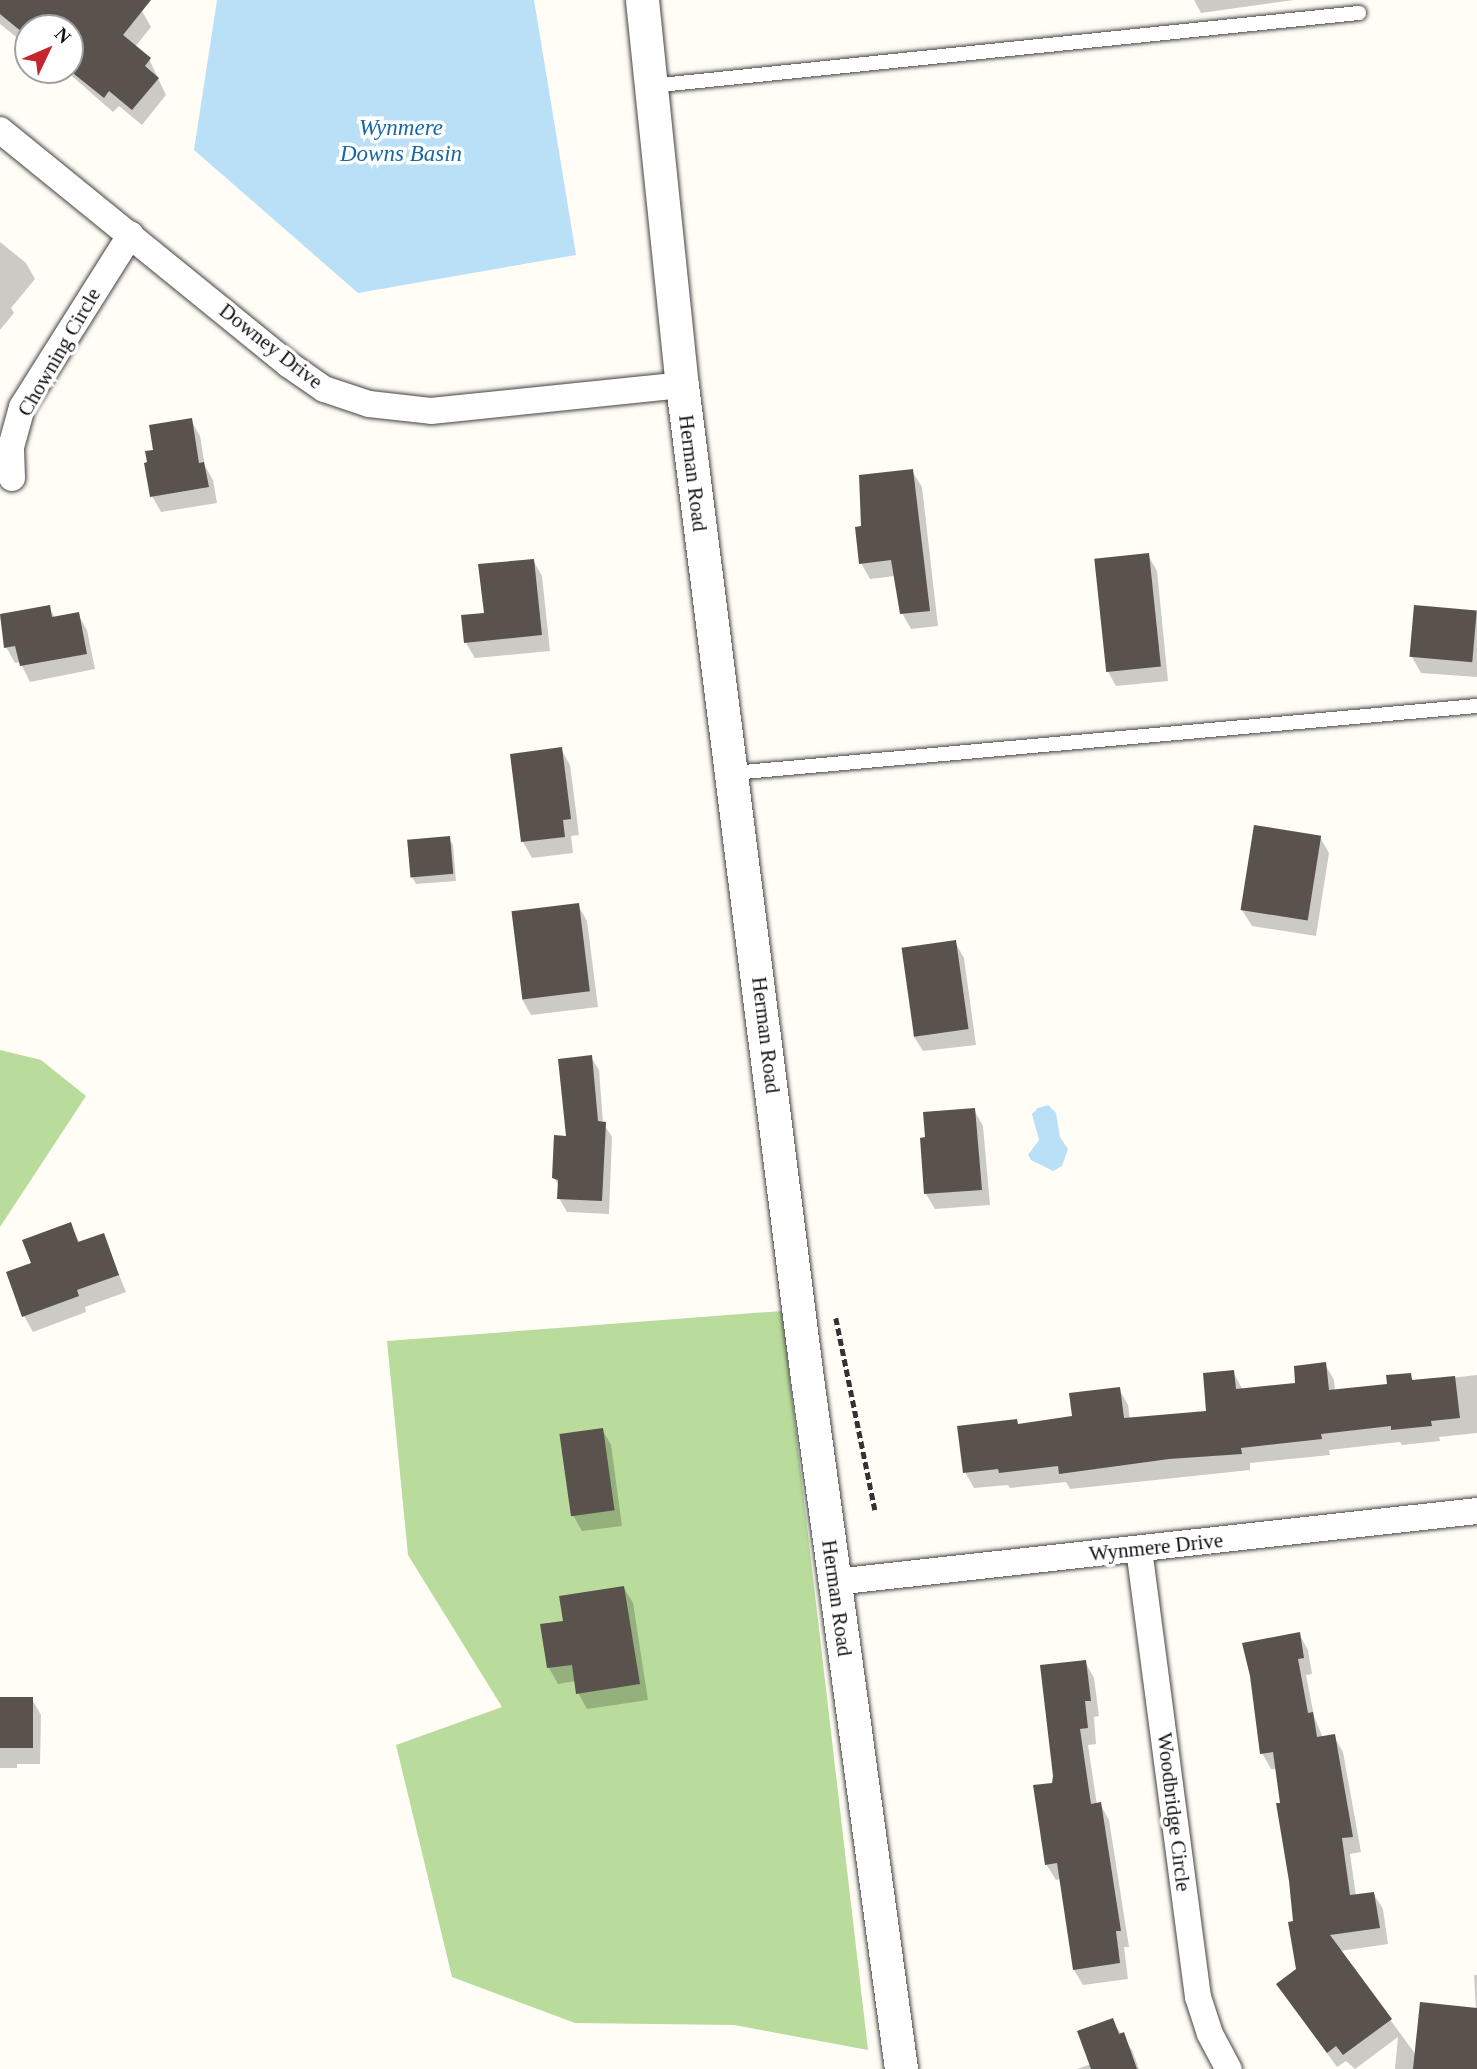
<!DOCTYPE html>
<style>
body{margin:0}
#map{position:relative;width:1477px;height:2069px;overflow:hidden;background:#fffdf5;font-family:"Times New Roman",serif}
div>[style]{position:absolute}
.forest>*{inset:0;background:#b9dc9c}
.water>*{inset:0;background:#b9e0f7}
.shadow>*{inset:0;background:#0003}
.building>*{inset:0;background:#5a524d;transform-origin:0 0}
.path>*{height:4.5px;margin-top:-2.25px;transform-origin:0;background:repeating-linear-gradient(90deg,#333 0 7px,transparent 0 10.5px)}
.roads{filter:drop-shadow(0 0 2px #444) drop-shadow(0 0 2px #444)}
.service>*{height:14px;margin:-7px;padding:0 7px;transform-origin:7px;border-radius:7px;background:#fff}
.minor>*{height:26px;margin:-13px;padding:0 13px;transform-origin:13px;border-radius:13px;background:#fff}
.tertiary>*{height:33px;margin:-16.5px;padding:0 16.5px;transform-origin:16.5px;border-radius:16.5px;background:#fff}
span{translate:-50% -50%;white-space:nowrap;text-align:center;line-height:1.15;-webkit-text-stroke:7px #fff;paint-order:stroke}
.street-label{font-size:21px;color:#111}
.water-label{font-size:23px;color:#1768a6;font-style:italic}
.north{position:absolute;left:14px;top:14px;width:70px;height:70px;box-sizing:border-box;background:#fff;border:2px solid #a0a0a0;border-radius:50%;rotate:46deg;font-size:19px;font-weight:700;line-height:28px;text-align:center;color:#111}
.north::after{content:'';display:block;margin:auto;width:24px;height:32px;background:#c4262e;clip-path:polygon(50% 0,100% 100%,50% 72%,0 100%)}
</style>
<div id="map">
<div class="forest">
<div style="clip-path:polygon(0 1050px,41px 1060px,86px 1096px,0 1227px)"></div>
<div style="clip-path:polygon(782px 1311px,868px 2050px,734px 2025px,575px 2023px,452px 1977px,396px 1745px,502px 1707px,408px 1555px,387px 1341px)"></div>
</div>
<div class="water">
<div style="clip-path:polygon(217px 0,534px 0,576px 255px,358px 293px,194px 150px)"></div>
<div style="clip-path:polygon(1048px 1105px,1056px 1113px,1060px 1137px,1068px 1149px,1062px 1166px,1053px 1171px,1031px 1160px,1028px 1155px,1039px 1140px,1032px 1114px,1038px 1108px)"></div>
</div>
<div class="shadow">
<div style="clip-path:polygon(0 0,128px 0,142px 11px,151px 27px,135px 47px,149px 59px,166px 95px,142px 125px,119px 106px,113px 112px,65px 70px,70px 70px,70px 28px,28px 28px,28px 37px,24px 34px,20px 40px,0 24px)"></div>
<div style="clip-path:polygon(1194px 0,1294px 0,1201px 13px)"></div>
<div style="clip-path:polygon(0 242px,26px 263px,35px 279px,11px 308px,14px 313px,0 330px)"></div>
<div style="clip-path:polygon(191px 420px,200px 436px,205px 466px,213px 480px,217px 503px,161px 512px,152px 496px,155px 451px)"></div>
<div style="clip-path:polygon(912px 471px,922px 487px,938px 626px,911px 629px,902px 613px,895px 576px,870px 579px,861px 563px,863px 528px)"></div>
<div style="clip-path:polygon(1148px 555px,1157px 571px,1168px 681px,1116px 686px,1107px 670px)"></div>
<div style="clip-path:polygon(533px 560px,542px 576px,550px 651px,475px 658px,466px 643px)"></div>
<div style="clip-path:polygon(49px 607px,55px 618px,78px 614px,87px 630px,95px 669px,30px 682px,20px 662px,15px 663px,6px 647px,0 616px)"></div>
<div style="clip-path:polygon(1477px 612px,1477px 677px,1421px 673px,1412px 657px)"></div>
<div style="clip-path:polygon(561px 749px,570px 765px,579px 835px,571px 836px,573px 853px,532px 858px,523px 842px,512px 755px)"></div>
<div style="clip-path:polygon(1320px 837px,1329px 853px,1316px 936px,1252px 926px,1242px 910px)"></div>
<div style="clip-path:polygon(449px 838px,453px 845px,456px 881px,416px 884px,412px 877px)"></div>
<div style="clip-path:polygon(578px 905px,587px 921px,598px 1007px,531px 1015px,522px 999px)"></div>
<div style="clip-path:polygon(955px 942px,964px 958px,976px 1045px,923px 1051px,913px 1035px)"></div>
<div style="clip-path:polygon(591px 1057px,599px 1070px,603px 1123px,612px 1137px,609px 1214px,567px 1212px,559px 1198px,560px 1187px,554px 1178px)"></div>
<div style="clip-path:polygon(974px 1110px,983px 1126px,990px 1205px,935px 1209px,926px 1194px)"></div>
<div style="clip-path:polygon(70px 1225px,80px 1243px,103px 1235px,126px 1292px,85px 1307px,86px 1312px,33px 1332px,24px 1316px,33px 1264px)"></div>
<div style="clip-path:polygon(1325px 1364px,1334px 1380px,1335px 1391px,1389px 1385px,1410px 1375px,1414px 1382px,1477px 1375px,1477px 1433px,1439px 1437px,1440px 1441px,1402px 1445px,1400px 1442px,1329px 1450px,1330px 1455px,1250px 1463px,1250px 1470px,1070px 1489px,1066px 1482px,1010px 1488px,1008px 1485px,974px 1488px,965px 1472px,1016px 1421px,1019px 1426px,1074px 1418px,1119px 1389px,1128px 1405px,1130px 1420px,1208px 1413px,1233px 1372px,1243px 1390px,1297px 1384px)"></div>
<div style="clip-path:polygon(602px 1429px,611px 1445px,622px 1526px,582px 1531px,573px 1515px)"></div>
<div style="clip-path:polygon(624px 1588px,633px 1603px,648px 1700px,587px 1709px,578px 1693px,576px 1681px,558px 1684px,549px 1668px,565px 1622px)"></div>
<div style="clip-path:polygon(1299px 1634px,1308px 1650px,1312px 1674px,1306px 1675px,1314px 1716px,1323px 1738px,1334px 1736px,1343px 1752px,1361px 1852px,1350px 1854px,1356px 1896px,1373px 1893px,1383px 1909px,1388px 1944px,1340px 1951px,1416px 2055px,1476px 2010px,1474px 1975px,1477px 1975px,1477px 2060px,1471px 2069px,1395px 2069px,1398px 2037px,1355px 2069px,1346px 2061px,1337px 2067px,1278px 1985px,1298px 1970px,1295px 1923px,1277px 1769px,1271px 1769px,1262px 1753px)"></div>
<div style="clip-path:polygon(1085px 1662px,1094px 1678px,1099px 1716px,1094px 1717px,1096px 1744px,1088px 1745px,1097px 1805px,1100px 1804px,1109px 1820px,1129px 1947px,1124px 1947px,1128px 1979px,1083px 1985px,1074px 1970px,1061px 1879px,1056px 1880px,1046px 1864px,1054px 1784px)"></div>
<div style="clip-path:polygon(0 1699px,32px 1699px,41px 1715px,40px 1764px,17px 1764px,17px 1768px,0 1768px)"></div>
<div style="clip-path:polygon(1112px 2020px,1132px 2050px,1139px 2069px,1077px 2069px,1091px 2064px)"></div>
</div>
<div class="building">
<div style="clip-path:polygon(0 0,151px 0,123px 35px,151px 58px,145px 66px,159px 78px,132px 110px,109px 91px,104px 98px,69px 70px,70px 28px,28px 28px,28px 37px,0 14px)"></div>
<div style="clip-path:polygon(192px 418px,199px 463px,204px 462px,209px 487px,150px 497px,144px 463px,147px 462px,145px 451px,153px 450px,149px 425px)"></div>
<div style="clip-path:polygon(913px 469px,930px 611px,900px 614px,891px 560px,859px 564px,855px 527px,861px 526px,859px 475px)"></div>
<div style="left:1149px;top:553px;width:114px;height:55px;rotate:84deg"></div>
<div style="clip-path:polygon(534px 559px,542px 635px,464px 643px,461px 615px,484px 613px,478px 564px)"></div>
<div style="clip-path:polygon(50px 605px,52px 617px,79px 612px,87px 654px,20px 666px,15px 646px,4px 648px,0 614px)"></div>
<div style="left:1414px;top:605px;width:63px;height:52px;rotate:5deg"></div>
<div style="clip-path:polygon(562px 747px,571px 819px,563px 820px,565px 837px,521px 842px,510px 754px)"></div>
<div style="left:1254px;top:825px;width:68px;height:86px;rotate:9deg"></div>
<div style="left:450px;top:836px;width:38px;height:43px;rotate:85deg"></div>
<div style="left:579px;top:903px;width:89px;height:68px;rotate:83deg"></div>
<div style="left:956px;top:940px;width:90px;height:55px;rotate:82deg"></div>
<div style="clip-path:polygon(592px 1055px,598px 1121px,606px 1122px,602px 1201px,557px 1199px,558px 1180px,552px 1178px,554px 1135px,566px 1136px,558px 1059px)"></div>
<div style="clip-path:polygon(975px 1108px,982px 1190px,924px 1194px,920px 1138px,925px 1137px,923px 1112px)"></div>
<div style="clip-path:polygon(71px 1222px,78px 1242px,104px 1233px,119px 1275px,77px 1290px,79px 1296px,22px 1317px,6px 1272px,31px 1263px,22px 1240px)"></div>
<div style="clip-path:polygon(1326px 1362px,1329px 1390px,1387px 1384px,1386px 1375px,1411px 1373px,1412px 1380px,1455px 1376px,1460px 1418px,1431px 1421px,1432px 1426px,1391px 1430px,1391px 1426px,1321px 1434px,1322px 1439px,1241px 1448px,1242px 1454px,1169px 1459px,1059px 1474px,1058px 1466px,999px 1473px,998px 1469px,963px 1473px,957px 1426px,1017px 1419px,1018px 1424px,1072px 1416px,1069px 1393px,1120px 1387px,1124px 1418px,1206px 1411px,1203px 1373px,1234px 1370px,1236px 1389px,1295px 1383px,1294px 1366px)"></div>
<div style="left:603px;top:1428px;width:83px;height:44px;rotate:82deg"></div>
<div style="clip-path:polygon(624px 1586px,640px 1684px,576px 1694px,572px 1665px,547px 1668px,540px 1624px,563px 1621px,559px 1596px)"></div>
<div style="clip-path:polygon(1300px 1632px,1304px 1658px,1298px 1659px,1308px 1713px,1313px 1712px,1317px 1737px,1335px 1734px,1353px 1837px,1342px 1838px,1350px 1895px,1374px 1892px,1380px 1928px,1330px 1935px,1392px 2019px,1343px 2055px,1336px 2046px,1327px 2053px,1276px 1984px,1296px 1969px,1288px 1922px,1293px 1921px,1289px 1881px,1276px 1803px,1280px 1803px,1273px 1752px,1260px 1754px,1250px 1676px,1242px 1643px)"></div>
<div style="clip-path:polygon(1086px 1660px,1091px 1701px,1085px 1701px,1088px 1728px,1080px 1729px,1091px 1804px,1101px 1802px,1121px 1931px,1116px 1931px,1120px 1963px,1073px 1970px,1057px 1863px,1045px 1865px,1033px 1785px,1052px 1783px,1053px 1776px,1040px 1665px)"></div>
<div style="left:0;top:1697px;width:33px;height:51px"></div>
<div style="clip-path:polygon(1420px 2002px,1477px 2008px,1477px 2069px,1413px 2069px)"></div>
<div style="clip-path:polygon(1113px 2018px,1119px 2034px,1124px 2032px,1137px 2069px,1091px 2069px,1077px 2031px)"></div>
</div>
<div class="path">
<div style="left:836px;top:1318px;width:196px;rotate:78.5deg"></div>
</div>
<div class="roads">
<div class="service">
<div style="left:651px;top:86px;width:712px;rotate:-5.89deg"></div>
<div style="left:733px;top:773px;width:747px;rotate:-5.15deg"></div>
</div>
<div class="minor">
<div style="left:0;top:130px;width:371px;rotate:39.1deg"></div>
<div style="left:288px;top:364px;width:44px;rotate:34.8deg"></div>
<div style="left:324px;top:389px;width:47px;rotate:18.4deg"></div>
<div style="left:369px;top:404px;width:62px;rotate:6.4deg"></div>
<div style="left:431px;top:411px;width:252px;rotate:-5.9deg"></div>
<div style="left:12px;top:478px;width:31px;rotate:-92deg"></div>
<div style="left:11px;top:447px;width:41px;rotate:-74.6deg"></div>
<div style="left:22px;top:407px;width:204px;rotate:-57.8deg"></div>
<div style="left:1139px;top:1549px;width:452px;rotate:82.5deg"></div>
<div style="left:1198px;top:1997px;width:39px;rotate:72deg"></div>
<div style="left:1210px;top:2034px;width:40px;rotate:62deg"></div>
<div style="left:835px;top:1582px;width:646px;rotate:-6.31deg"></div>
</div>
<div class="tertiary">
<div style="left:642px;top:0;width:387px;rotate:84.1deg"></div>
<div style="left:682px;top:385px;width:1001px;rotate:82.83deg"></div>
<div style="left:807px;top:1378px;width:697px;rotate:82.25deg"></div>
</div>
</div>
<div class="street-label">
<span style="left:271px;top:346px;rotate:38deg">Downey Drive</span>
<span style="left:59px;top:352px;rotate:-60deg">Chowning Circle</span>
<span style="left:693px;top:473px;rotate:83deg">Herman Road</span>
<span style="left:766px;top:1035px;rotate:83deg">Herman Road</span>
<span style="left:1156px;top:1547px;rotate:-6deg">Wynmere Drive</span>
<span style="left:837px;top:1598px;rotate:82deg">Herman Road</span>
<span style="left:1174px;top:1812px;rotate:83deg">Woodbridge Circle</span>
</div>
<div class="water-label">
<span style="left:401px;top:141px">Wynmere<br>Downs Basin</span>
</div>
<div class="north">N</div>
</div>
